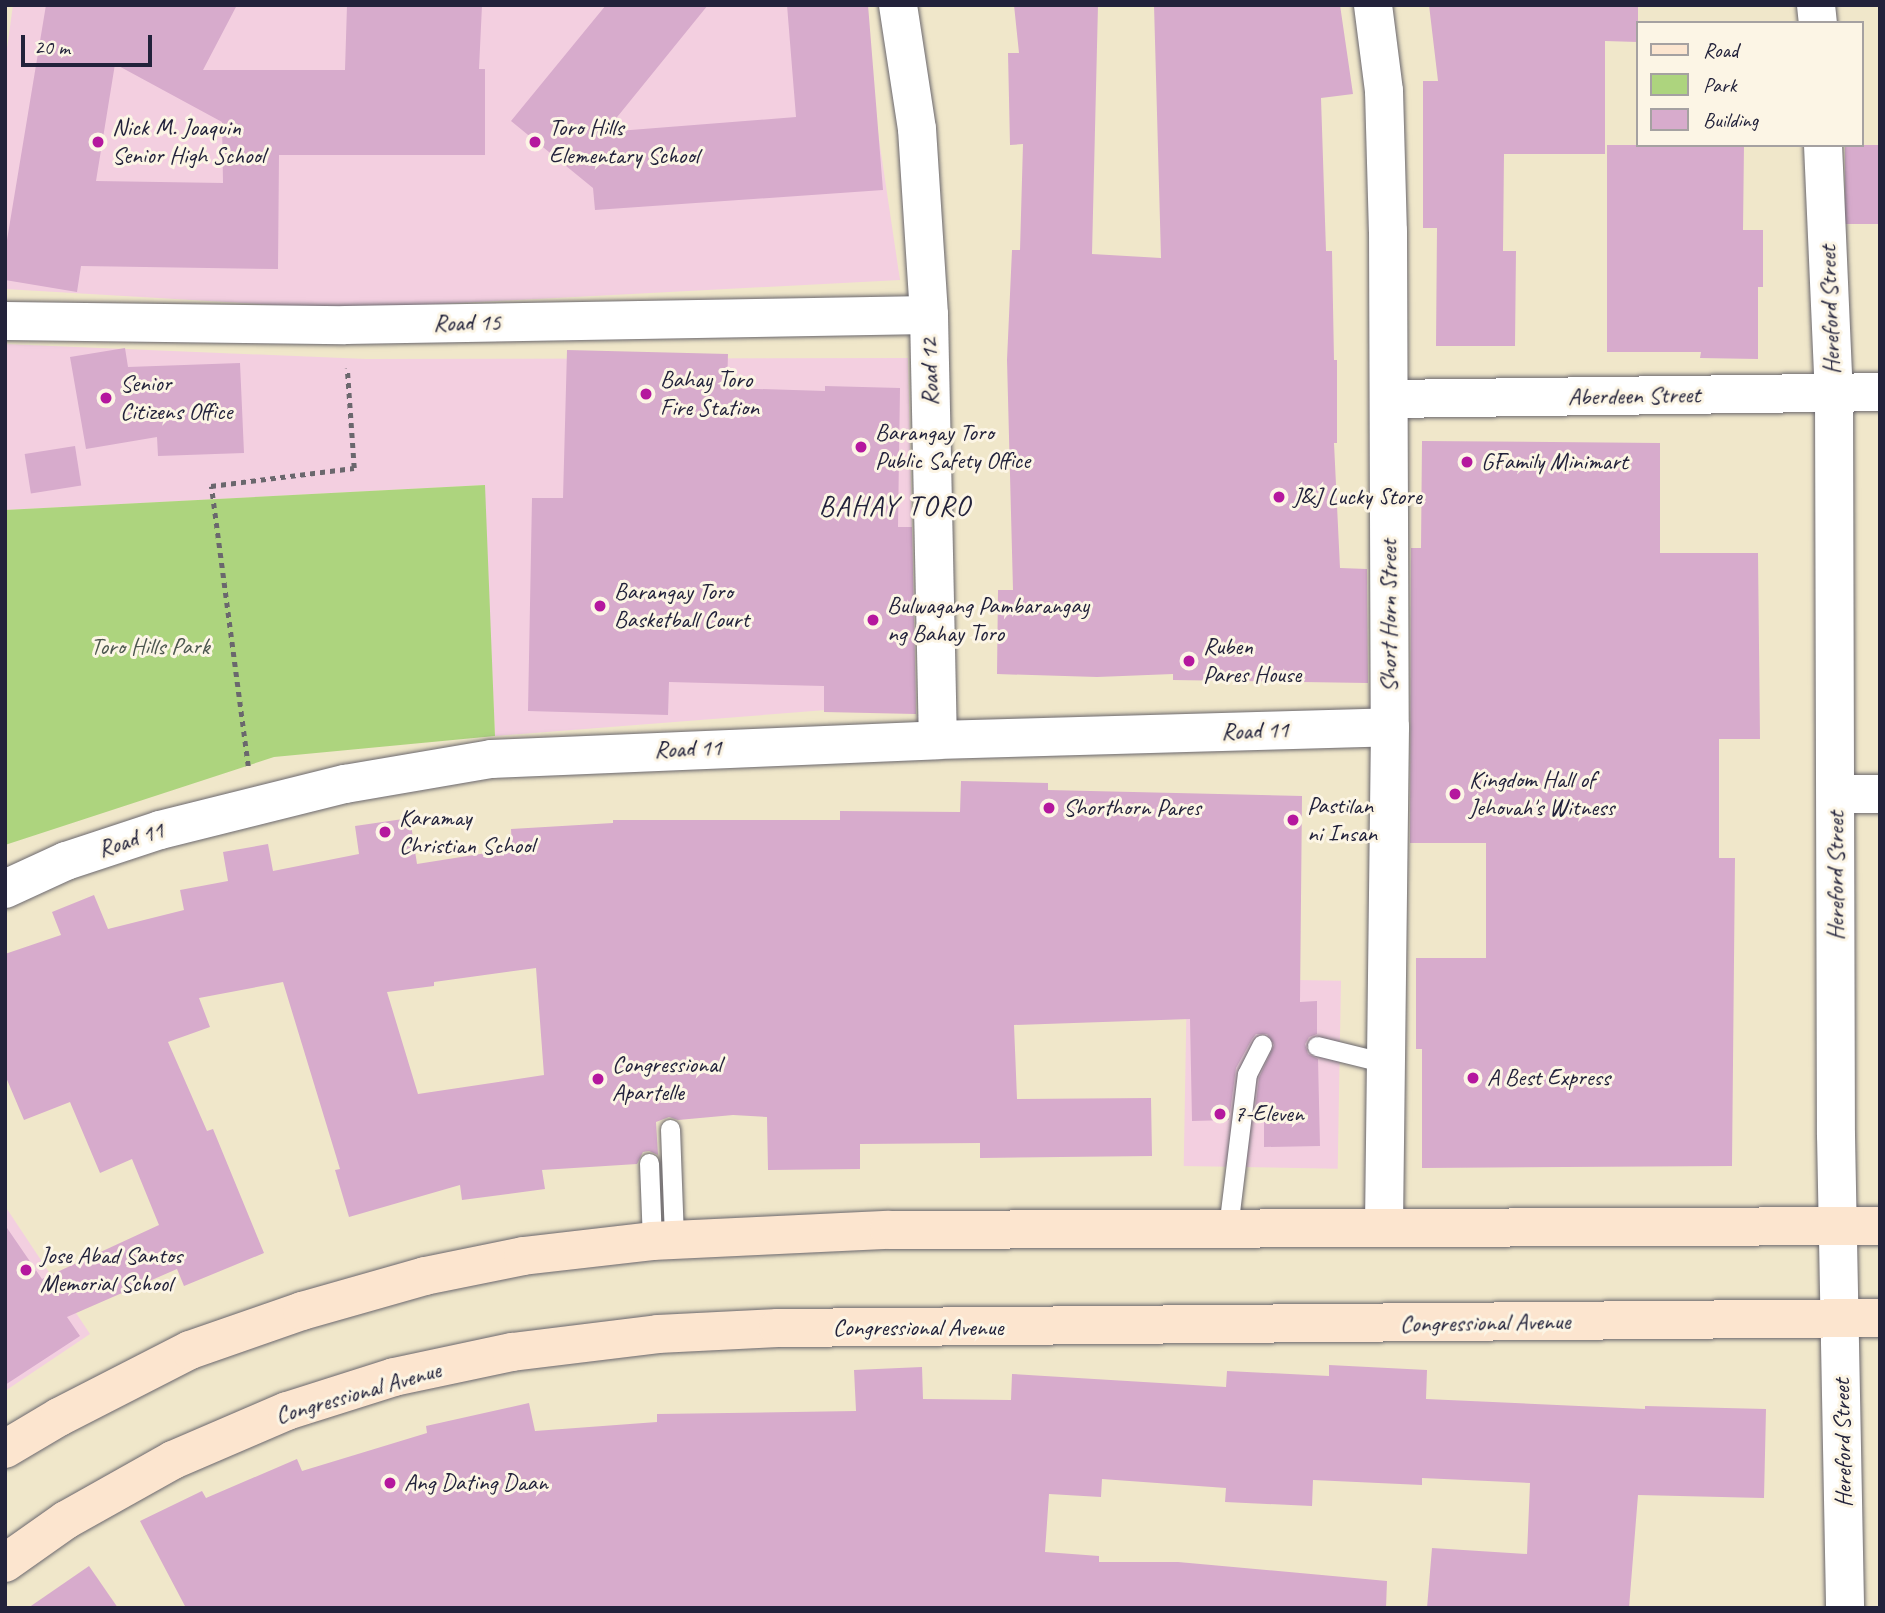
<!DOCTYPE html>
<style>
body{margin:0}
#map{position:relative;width:1885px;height:1613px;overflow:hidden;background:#f0e7ca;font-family:Caveat,sans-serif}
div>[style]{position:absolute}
.built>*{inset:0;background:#f3cfe0;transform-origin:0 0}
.green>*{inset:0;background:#add47e}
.building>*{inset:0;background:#d7abcc;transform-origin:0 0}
.path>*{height:4.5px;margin-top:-2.25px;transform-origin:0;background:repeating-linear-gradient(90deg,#6a676d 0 5px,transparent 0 10px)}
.roads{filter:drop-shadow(0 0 2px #6a676d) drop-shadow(0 0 2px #6a676d)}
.service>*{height:19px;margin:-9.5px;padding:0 9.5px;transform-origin:9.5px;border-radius:9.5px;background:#fff}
.minor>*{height:38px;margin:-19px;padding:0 19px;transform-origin:19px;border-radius:19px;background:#fff}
.tertiary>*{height:38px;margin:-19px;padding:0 19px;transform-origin:19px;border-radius:19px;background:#fff}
.secondary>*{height:38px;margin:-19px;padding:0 19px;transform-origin:19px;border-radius:19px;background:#fce5cf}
.dots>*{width:19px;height:19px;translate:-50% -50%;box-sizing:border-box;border:4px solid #fcf5e5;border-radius:50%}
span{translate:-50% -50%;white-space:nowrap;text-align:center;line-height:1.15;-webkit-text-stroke:6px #fcf5e5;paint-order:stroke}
.poi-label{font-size:24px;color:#22223b}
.left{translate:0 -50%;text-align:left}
.street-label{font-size:24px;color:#22223b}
.park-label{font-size:24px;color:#4c574f}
.quarter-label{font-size:28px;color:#22223b;letter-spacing:2px}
.frame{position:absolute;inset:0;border:7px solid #22223b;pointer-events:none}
.legend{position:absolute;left:1636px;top:21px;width:228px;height:126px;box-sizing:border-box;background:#fcf5e5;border:2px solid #a5a1a1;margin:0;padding:9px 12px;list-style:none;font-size:21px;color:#22223b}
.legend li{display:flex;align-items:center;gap:14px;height:35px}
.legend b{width:35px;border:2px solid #a5a1a1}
.scale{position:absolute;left:21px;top:35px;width:131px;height:32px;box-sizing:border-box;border:4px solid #22223b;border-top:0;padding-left:9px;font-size:21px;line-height:24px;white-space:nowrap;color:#22223b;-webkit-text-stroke:5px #fcf5e5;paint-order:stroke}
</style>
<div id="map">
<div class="built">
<div style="clip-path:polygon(13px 5px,859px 5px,900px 280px,343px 309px,5px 289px,5px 63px)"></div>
<div style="clip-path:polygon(5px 344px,366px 359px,908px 358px,916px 703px,495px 736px,484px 485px,5px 510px)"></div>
<div style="left:1187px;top:978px;width:154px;height:188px;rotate:1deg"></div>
<div style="clip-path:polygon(5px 1206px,90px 1334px,5px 1391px)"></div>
</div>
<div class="green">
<div style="clip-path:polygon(485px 485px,495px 736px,274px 757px,5px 845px,5px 510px)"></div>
</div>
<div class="building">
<div style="clip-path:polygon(evenodd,46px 5px,237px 5px,203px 70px,345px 70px,347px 5px,482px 5px,479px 69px,485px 69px,485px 155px,279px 155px,278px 269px,81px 266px,77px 292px,5px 280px,5px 252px,46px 5px,115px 64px,222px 122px,223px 183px,96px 181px,115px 64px)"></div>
<div style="clip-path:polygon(606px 5px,708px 5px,605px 132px,796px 117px,787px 5px,868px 5px,883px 190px,595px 210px,593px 188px,511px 121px)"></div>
<div style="clip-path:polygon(1014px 5px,1098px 5px,1092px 254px,1161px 258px,1154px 5px,1340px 5px,1353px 94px,1321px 98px,1326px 251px,1332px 251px,1334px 360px,1337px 360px,1337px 443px,1334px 443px,1340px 568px,1367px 569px,1368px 683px,1173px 680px,1173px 674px,1097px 677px,997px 674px,998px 590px,1013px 590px,1007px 360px,1012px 250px,1020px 250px,1023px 144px,1010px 145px,1008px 53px,1019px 53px)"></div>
<div style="clip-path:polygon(1429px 5px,1638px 5px,1638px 42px,1605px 41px,1605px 154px,1504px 154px,1503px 251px,1516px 251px,1515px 346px,1436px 346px,1437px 228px,1423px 228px,1423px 81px,1438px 81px)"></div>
<div style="clip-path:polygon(1607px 145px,1744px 145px,1743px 230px,1763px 230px,1763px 287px,1758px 287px,1758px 359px,1700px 358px,1701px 352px,1607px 352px)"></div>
<div style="left:1845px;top:145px;width:35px;height:79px"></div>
<div style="clip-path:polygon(125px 348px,128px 367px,240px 363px,244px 453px,158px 456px,157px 437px,86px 449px,70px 357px)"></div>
<div style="clip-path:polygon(567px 350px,728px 354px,727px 388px,825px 391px,825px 386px,900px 388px,898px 527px,912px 527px,916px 714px,824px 712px,824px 686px,669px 682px,668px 715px,528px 711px,532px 498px,563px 498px)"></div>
<div style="clip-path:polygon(1422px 441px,1660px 443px,1660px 553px,1758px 553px,1760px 739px,1719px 739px,1719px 858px,1735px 858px,1732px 1166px,1422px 1168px,1422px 1049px,1416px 1049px,1416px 958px,1486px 958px,1486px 843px,1410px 843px,1411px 548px,1421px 548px)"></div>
<div style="left:75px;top:446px;width:40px;height:51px;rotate:81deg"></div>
<div style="clip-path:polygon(evenodd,961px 781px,1048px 783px,1048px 790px,1302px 796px,1300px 1002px,1317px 1001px,1317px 1034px,1309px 1037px,1305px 1044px,1308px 1054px,1318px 1059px,1320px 1146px,1264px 1147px,1264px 1119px,1254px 1120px,1259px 1078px,1274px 1045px,1267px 1034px,1256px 1034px,1252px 1039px,1236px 1068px,1229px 1120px,1192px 1121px,1190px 1019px,1014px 1025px,1017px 1099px,1151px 1098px,1152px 1156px,980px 1158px,980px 1143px,860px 1144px,860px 1169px,768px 1170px,767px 1117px,733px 1115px,678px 1120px,669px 1117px,656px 1122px,658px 1155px,649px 1151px,643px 1152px,637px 1164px,542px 1170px,545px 1189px,462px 1200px,460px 1185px,349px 1217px,335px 1170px,340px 1169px,283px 982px,199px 998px,210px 1027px,168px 1042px,207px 1131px,213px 1129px,264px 1253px,184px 1286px,177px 1269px,67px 1317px,80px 1336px,5px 1385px,5px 1225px,42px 1279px,159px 1225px,132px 1159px,100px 1173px,70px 1102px,24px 1120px,5px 1075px,5px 954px,61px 935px,52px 912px,94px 895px,108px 929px,184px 910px,180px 890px,228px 881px,223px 852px,268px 844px,273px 871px,359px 854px,355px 826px,410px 818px,417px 864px,512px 849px,511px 829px,613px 823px,613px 820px,840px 820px,840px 811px,960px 812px,961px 781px,536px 968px,544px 1075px,418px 1094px,387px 992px,434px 986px,434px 982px,536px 968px)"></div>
<div style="clip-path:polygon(1329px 1365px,1427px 1370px,1426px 1399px,1645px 1409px,1645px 1406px,1766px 1409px,1764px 1498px,1638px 1495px,1629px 1608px,1427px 1608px,1432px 1548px,1527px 1554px,1530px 1483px,1422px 1478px,1422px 1485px,1313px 1480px,1312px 1506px,1225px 1502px,1226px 1488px,1102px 1479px,1101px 1497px,1049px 1494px,1045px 1552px,1099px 1556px,1099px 1562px,1178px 1562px,1387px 1581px,1386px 1608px,186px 1608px,140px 1521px,202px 1491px,206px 1498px,297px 1459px,302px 1471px,427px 1433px,426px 1426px,529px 1403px,535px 1431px,657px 1422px,657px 1414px,856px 1411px,854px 1370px,922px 1367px,923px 1399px,1011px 1400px,1012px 1374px,1226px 1387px,1227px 1371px,1329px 1376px)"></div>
<div style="clip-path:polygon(89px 1566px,118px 1608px,28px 1608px)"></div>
</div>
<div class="path">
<div style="left:248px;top:766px;width:282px;rotate:-97.5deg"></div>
<div style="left:211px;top:486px;width:144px;rotate:-7.2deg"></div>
<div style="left:354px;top:468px;width:100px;rotate:-94deg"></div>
</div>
<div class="roads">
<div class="service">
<div style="left:1317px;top:1046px;width:71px;rotate:13.8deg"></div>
<div style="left:670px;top:1129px;width:110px;rotate:87.9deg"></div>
<div style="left:649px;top:1163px;width:78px;rotate:87.8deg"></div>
<div style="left:1228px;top:1228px;width:155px;rotate:-83deg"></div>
<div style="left:1247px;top:1074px;width:33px;rotate:-63deg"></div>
</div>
<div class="minor">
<div style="left:898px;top:5px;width:125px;rotate:81.3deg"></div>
<div style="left:917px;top:129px;width:186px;rotate:86.3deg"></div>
<div style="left:929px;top:315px;width:425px;rotate:88.8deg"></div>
<div style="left:1816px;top:5px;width:18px;rotate:84deg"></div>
<div style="left:1823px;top:145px;width:248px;rotate:87.5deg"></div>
<div style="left:1834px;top:393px;width:742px;rotate:89.85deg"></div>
<div style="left:1836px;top:1135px;width:473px;rotate:88.9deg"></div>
<div style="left:5px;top:321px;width:340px;rotate:0.7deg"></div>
<div style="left:345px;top:325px;width:584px;rotate:-0.98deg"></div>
<div style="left:1389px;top:399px;width:491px;rotate:-0.8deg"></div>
<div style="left:1836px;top:794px;width:44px"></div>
<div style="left:5px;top:889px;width:67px;rotate:-24.7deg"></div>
<div style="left:66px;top:861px;width:99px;rotate:-18.3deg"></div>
<div style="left:160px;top:830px;width:191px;rotate:-14deg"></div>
<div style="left:345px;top:784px;width:149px;rotate:-9.7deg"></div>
<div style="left:492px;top:759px;width:446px;rotate:-2.4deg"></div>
<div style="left:938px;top:740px;width:452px;rotate:-1.6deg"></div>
</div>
<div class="tertiary">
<div style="left:1373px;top:5px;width:87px;rotate:82.7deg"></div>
<div style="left:1384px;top:91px;width:140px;rotate:88.4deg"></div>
<div style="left:1388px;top:231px;width:496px;rotate:89.8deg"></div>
<div style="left:1390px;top:727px;width:500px;rotate:90.69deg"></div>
</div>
<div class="secondary">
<div style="left:5px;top:1449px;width:63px;rotate:-30.7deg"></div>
<div style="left:59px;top:1417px;width:147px;rotate:-27.1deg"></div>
<div style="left:190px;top:1350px;width:119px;rotate:-19.2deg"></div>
<div style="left:302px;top:1311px;width:128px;rotate:-15.9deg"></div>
<div style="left:425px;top:1276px;width:100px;rotate:-11.5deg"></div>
<div style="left:523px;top:1256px;width:130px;rotate:-6.6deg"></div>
<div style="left:652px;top:1241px;width:237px;rotate:-2.7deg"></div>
<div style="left:889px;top:1230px;width:991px;rotate:-0.23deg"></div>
<div style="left:5px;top:1563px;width:75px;rotate:-35.2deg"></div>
<div style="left:66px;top:1520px;width:123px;rotate:-29.3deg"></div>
<div style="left:173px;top:1460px;width:124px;rotate:-23.3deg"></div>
<div style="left:287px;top:1411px;width:112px;rotate:-17.6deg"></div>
<div style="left:394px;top:1377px;width:121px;rotate:-12deg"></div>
<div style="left:512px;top:1352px;width:147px;rotate:-7deg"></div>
<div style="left:658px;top:1334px;width:120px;rotate:-2.9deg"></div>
<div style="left:778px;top:1328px;width:1102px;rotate:-0.52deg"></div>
</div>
</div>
<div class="dots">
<div style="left:98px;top:142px;background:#b5179e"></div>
<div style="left:535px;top:142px;background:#b5179e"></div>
<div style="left:646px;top:394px;background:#b5179e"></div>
<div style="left:106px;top:398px;background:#b5179e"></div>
<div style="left:861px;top:447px;background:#b5179e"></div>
<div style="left:1467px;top:462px;background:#b5179e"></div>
<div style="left:1279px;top:497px;background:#b5179e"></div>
<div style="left:600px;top:606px;background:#b5179e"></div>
<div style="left:873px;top:620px;background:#b5179e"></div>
<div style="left:1189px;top:661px;background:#b5179e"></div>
<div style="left:1455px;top:794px;background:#b5179e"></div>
<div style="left:1049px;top:808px;background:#b5179e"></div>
<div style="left:1293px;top:820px;background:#b5179e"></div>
<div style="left:385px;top:832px;background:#b5179e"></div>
<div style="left:1473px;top:1078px;background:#b5179e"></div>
<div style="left:598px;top:1079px;background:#b5179e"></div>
<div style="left:1220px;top:1114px;background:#b5179e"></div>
<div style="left:26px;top:1270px;background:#b5179e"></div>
<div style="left:390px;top:1483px;background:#b5179e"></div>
</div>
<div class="poi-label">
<span class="left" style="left:112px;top:142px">Nick M. Joaquin<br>Senior High School</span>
<span class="left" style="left:549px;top:142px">Toro Hills<br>Elementary School</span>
<span class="left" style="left:660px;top:394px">Bahay Toro<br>Fire Station</span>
<span class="left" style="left:120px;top:398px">Senior<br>Citizens Office</span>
<span class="left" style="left:875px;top:447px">Barangay Toro<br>Public Safety Office</span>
<span class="left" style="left:1481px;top:462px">GFamily Minimart</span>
<span class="left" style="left:1293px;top:497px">J&amp;J Lucky Store</span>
<span class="left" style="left:614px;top:606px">Barangay Toro<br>Basketball Court</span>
<span class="left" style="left:887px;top:620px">Bulwagang Pambarangay<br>ng Bahay Toro</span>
<span class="left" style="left:1203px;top:661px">Ruben<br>Pares House</span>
<span class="left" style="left:1469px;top:794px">Kingdom Hall of<br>Jehovah's Witness</span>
<span class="left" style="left:1307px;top:820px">Pastilan<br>ni Insan</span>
<span class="left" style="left:1063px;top:808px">Shorthorn Pares</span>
<span class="left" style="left:399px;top:832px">Karamay<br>Christian School</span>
<span class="left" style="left:612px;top:1079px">Congressional<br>Apartelle</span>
<span class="left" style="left:1487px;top:1078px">A Best Express</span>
<span class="left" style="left:1234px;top:1114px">7-Eleven</span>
<span class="left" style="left:40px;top:1270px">Jose Abad Santos<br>Memorial School</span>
<span class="left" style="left:404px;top:1483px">Ang Dating Daan</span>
</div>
<div class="street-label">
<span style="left:1830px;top:310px;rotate:-92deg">Hereford Street</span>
<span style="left:467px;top:323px;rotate:-1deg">Road 15</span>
<span style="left:930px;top:372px;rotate:-91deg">Road 12</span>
<span style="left:1634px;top:396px;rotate:-1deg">Aberdeen Street</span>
<span style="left:1389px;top:616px;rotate:-90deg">Short Horn Street</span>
<span style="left:1255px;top:731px;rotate:-2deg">Road 11</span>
<span style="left:688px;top:749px;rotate:-2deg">Road 11</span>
<span style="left:131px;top:840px;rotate:-18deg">Road 11</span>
<span style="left:1836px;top:876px;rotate:-90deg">Hereford Street</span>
<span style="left:1485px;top:1323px;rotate:-1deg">Congressional Avenue</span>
<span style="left:918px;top:1328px">Congressional Avenue</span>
<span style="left:358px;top:1393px;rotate:-16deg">Congressional Avenue</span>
<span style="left:1843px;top:1443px;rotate:-91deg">Hereford Street</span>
</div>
<div class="park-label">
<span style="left:150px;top:647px">Toro Hills Park</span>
</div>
<div class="quarter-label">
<span style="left:895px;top:506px">BAHAY TORO</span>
</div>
<div class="frame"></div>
<ul class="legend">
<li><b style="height:9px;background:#fce5cf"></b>Road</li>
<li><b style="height:19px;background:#add47e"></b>Park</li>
<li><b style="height:19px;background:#d7abcc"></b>Building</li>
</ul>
<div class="scale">20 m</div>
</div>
